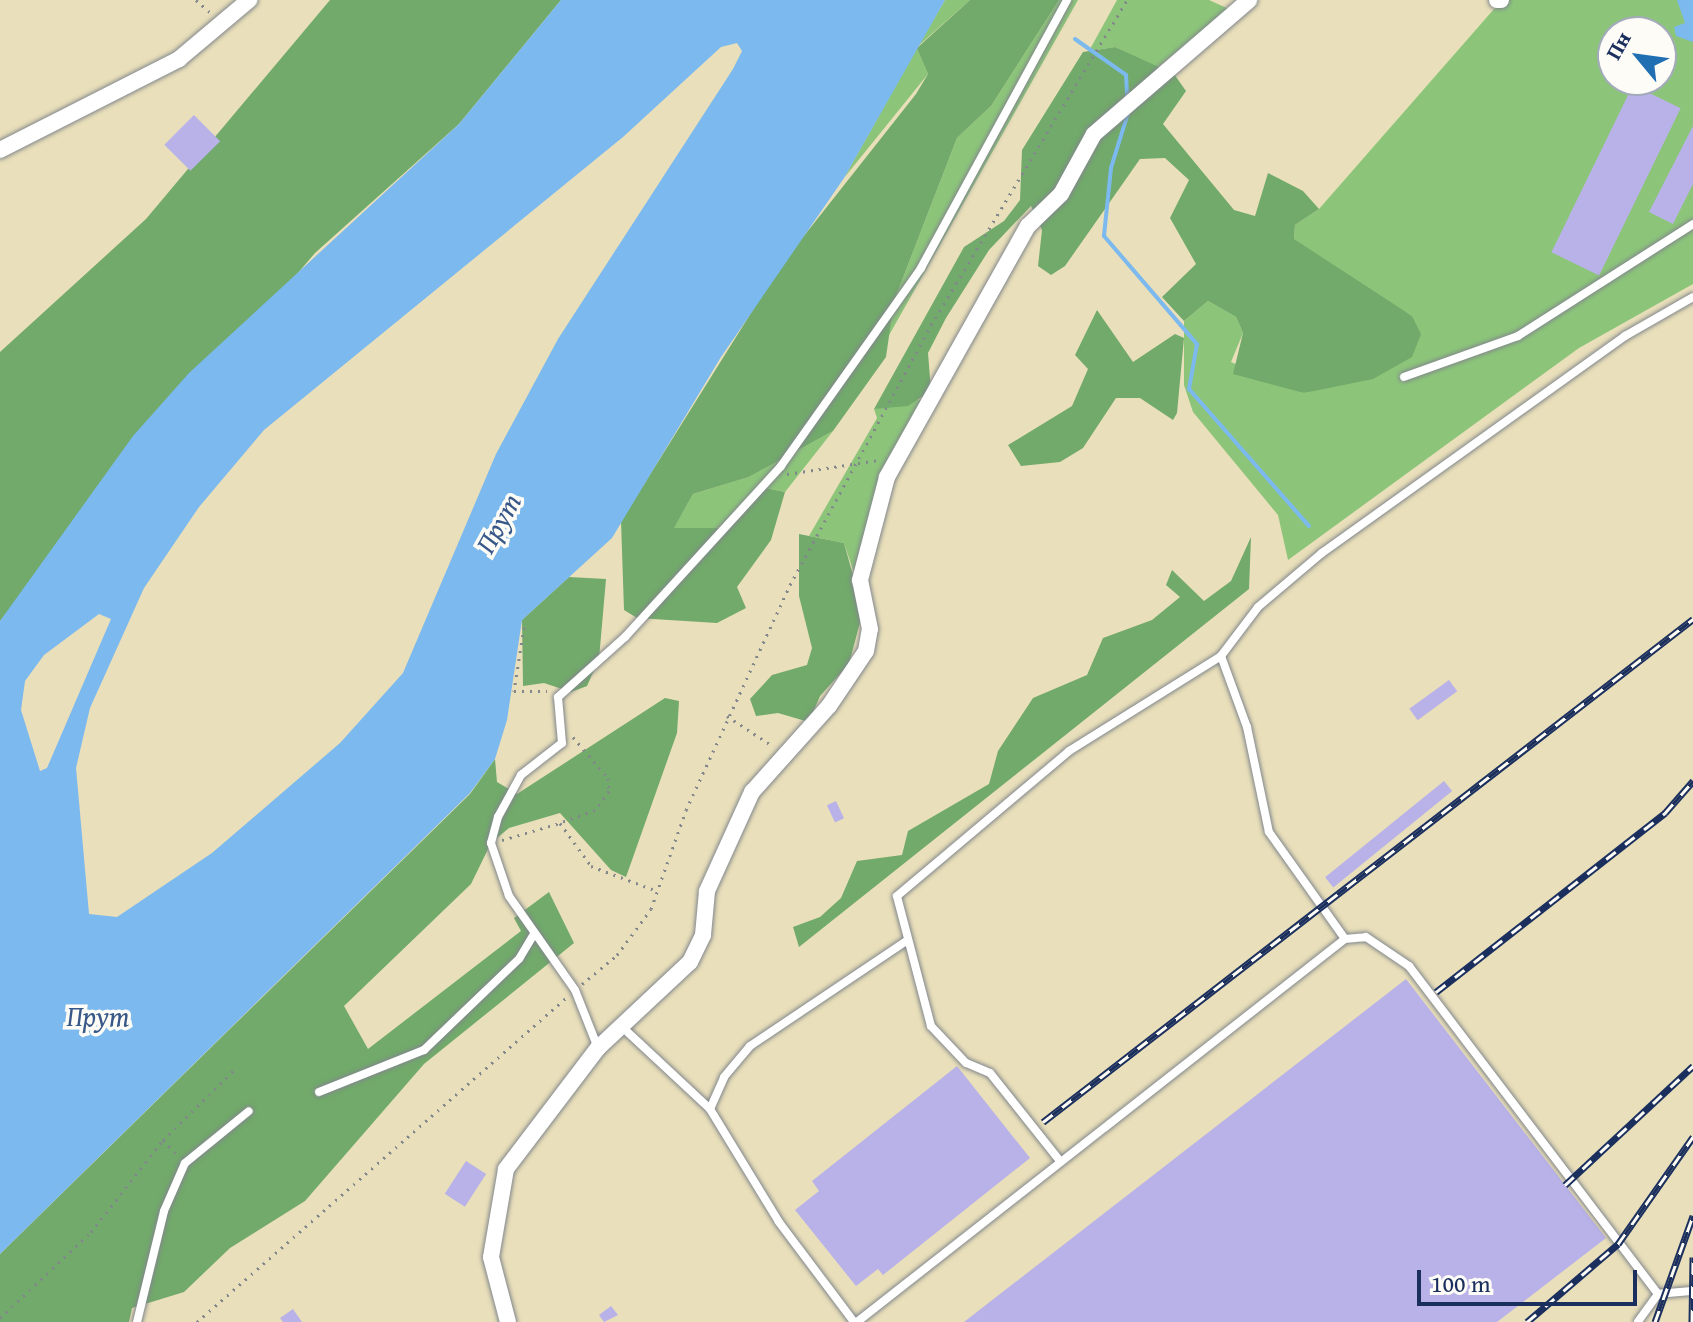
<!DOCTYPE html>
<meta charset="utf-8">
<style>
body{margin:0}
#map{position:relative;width:1693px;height:1322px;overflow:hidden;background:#e9dfba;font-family:"Gentium Book Plus",serif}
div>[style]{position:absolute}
.green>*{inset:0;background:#8cc57a}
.forest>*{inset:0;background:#71aa6a}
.water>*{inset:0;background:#7bb9ee}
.stream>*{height:4px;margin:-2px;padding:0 2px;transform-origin:2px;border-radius:2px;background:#7bb9ee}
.building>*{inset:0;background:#b9b2e8;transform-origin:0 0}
.path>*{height:3px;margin-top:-1.5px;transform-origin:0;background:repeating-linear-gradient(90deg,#82878c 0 2px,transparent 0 8px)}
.roads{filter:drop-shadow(0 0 2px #82878c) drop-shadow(0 0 2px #82878c)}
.lane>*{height:8px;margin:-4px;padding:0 4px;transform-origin:4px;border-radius:4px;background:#fff}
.street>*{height:16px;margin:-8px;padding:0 8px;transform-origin:8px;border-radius:8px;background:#fff}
.rail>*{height:7px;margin-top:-3.5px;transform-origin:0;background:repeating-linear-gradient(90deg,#fdfcf7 0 12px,#1b2f5e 0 24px);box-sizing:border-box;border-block:2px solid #1b2f5e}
span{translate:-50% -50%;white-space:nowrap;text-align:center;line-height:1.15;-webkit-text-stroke:7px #fdfcf7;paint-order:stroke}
.water-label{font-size:28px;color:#385889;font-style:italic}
.north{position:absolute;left:1597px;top:16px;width:80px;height:80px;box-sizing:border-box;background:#fdfcf7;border:2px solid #a3aaba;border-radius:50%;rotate:299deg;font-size:22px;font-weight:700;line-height:32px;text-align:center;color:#1b2f5e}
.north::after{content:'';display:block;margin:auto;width:28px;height:36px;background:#1f6fb2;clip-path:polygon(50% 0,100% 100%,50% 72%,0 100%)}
.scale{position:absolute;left:1417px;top:1270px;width:220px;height:36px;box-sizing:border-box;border:4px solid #1b2f5e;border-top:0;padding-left:10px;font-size:24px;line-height:28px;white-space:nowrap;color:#1b2f5e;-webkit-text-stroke:6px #fdfcf7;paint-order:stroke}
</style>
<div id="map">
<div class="green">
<div style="clip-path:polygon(945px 0,970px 0,917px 47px,928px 74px,844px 178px,917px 48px)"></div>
<div style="clip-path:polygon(1059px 0,1078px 0,888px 337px,894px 301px,957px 138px,991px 106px)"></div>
<div style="clip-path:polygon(1117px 0,1209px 0,1229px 9px,1157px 68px,1115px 47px,1089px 51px)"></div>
<div style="clip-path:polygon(evenodd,1509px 0,1693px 0,1693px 284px,1579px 348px,1288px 560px,1278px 515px,1193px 412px,1184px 385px,1184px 321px,1208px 301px,1236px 317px,1243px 333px,1231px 362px,1304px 393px,1335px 385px,1412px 316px,1316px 259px,1294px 239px,1295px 225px,1319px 209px,1494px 9px,1509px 0,1613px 32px,1661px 32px,1661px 80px,1613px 80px,1613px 32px)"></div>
<div style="clip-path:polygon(922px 399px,882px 475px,854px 573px,844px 543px,809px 536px,877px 418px,874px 409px)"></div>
<div style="clip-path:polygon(833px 431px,785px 492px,761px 487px,722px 528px,673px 529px,693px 494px,749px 477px)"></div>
</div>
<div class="forest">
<div style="clip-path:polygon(330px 0,561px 0,459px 124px,315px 253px,0 621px,0 352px,146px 219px)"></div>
<div style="clip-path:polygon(970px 0,1059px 0,991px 106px,957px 138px,894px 301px,886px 357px,833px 431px,749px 477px,693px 494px,674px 528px,722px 528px,761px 487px,785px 492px,771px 540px,737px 587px,746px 608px,717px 623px,637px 618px,624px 610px,621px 521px,781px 265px,916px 94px,928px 74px,917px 48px)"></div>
<div style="clip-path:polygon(1115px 47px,1174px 74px,1186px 91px,1163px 124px,1234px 210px,1255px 216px,1268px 173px,1303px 191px,1319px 209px,1295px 225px,1294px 239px,1412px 316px,1421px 334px,1412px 357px,1373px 379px,1304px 393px,1233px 374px,1243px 333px,1236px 317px,1208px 301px,1184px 321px,1162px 297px,1196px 264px,1170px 218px,1189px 180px,1165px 158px,1140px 159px,1065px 266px,1051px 275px,1038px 266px,1042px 230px,1031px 206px,989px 250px,946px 318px,928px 353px,931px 391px,908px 406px,874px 409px,964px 247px,1004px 221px,1020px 200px,1022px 150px,1083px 52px)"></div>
<div style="clip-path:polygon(1097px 310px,1133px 362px,1175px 334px,1184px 338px,1177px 413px,1173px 420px,1140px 398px,1116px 398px,1083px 448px,1060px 462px,1021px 466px,1008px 445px,1072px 406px,1088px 369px,1075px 355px)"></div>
<div style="clip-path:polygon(799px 534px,844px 543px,863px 611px,849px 664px,820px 696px,809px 722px,778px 713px,756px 716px,750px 699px,772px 675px,807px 665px,812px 648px,799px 596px)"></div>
<div style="clip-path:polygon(1251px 537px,1249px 589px,799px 947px,793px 927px,820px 917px,841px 898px,857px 861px,902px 855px,908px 831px,989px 784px,998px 751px,1033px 698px,1087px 675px,1103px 638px,1152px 620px,1180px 597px,1166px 585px,1172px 570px,1204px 601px,1231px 581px)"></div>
<div style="clip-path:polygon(569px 577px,606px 579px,599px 659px,587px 686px,571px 692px,544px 683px,523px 686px,522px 620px)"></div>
<div style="clip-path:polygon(665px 698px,679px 701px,677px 733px,626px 877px,611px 870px,560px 813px,509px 828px,491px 843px,471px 884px,344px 1006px,368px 1049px,521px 931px,514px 918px,549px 892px,574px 943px,424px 1064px,305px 1201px,230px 1248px,184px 1292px,132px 1308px,129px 1322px,0 1322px,0 1254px,470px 794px,495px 759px,497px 782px,517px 794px)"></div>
</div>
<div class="water">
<div style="clip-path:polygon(evenodd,561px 0,945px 0,844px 178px,721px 357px,612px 538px,522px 620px,507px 720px,495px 759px,470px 793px,0 1254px,0 621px,133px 436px,189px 373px,459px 124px,561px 0,737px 43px,742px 51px,733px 69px,558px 339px,496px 454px,403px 673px,340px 743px,212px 853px,117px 917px,89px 914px,76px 768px,90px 708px,144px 588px,199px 507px,264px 430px,623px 137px,721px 47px,737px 43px,561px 0,99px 614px,111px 619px,47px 768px,40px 771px,21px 710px,25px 681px,44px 655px,99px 614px)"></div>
<div style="clip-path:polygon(1677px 0,1693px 0,1693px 42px,1676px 36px,1674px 27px,1685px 23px)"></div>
</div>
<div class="stream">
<div style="left:1075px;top:39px;width:62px;rotate:35.2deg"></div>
<div style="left:1126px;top:75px;width:22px;rotate:87deg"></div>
<div style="left:1128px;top:113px;width:58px;rotate:107.2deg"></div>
<div style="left:1111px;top:168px;width:68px;rotate:95.9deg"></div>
<div style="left:1104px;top:236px;width:143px;rotate:49.3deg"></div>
<div style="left:1197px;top:344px;width:46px;rotate:100.1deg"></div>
<div style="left:1189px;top:389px;width:182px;rotate:48.8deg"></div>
</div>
<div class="building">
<div style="left:1633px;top:85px;width:53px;height:186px;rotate:26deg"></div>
<div style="left:194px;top:115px;width:37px;height:42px;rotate:45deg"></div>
<div style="clip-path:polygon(1693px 126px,1693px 184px,1673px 224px,1649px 212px)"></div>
<div style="left:1449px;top:680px;width:14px;height:49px;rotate:54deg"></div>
<div style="left:1444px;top:781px;width:13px;height:153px;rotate:51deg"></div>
<div style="left:836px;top:801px;width:19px;height:10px;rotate:65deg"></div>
<div style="clip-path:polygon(1406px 979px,1606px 1238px,1497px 1322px,964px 1322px)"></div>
<div style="clip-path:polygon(957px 1066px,1030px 1158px,883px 1275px,878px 1269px,856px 1286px,795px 1210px,819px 1191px,812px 1181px)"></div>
<div style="left:466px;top:1161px;width:24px;height:39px;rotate:33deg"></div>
<div style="clip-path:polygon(611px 1306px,618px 1315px,604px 1322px,599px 1315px)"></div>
<div style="clip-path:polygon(293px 1309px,302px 1322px,283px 1322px,280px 1318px)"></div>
</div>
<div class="path">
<div style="left:196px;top:0;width:20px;rotate:41deg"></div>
<div style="left:787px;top:474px;width:93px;rotate:-8.7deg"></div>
<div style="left:524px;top:627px;width:65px;rotate:98.9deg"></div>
<div style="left:514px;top:691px;width:33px"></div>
<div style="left:727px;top:716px;width:56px;rotate:33.4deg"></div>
<div style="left:573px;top:737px;width:54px;rotate:49.5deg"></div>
<div style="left:608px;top:778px;width:13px;rotate:86deg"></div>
<div style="left:609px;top:791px;width:24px;rotate:126deg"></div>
<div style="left:595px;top:810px;width:37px;rotate:160deg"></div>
<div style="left:560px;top:823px;width:53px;rotate:54.2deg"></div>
<div style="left:591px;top:866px;width:71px;rotate:20.7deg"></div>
<div style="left:502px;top:840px;width:60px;rotate:-16.3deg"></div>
<div style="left:582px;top:984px;width:45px;rotate:-39.6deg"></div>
<div style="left:617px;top:955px;width:57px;rotate:-53.5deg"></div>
<div style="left:651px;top:909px;width:105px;rotate:-70.5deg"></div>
<div style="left:686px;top:810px;width:248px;rotate:-65.2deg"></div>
<div style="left:790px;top:585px;width:296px;rotate:-61.5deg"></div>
<div style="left:931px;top:325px;width:380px;rotate:-58.9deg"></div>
<div style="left:163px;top:1140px;width:21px;rotate:47deg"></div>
<div style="left:0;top:1318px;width:125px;rotate:-43.4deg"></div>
<div style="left:91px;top:1232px;width:117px;rotate:-52deg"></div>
<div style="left:163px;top:1140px;width:100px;rotate:-44.6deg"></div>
<div style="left:197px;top:1322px;width:492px;rotate:-41.3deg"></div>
</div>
<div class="roads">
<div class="lane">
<div style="left:1404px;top:377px;width:121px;rotate:-19.8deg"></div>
<div style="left:1518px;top:336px;width:208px;rotate:-32.6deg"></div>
<div style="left:1221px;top:656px;width:76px;rotate:69.9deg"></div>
<div style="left:1247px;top:727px;width:107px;rotate:78.2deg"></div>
<div style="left:1269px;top:832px;width:131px;rotate:54.6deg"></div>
<div style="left:620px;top:1025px;width:123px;rotate:43deg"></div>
<div style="left:598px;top:1048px;width:62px;rotate:-111.6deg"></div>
<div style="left:575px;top:990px;width:115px;rotate:-125.1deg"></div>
<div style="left:509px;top:896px;width:56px;rotate:-108.8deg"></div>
<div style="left:491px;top:843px;width:27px;rotate:-75deg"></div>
<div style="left:498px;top:817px;width:48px;rotate:-61.3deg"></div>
<div style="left:521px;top:775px;width:52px;rotate:-38deg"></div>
<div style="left:562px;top:743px;width:46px;rotate:-95deg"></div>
<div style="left:558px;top:697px;width:90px;rotate:-41.8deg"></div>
<div style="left:625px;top:637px;width:231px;rotate:-47.6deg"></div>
<div style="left:781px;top:466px;width:242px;rotate:-54.7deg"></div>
<div style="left:921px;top:268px;width:305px;rotate:-61.4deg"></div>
<div style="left:319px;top:1092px;width:113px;rotate:-21.8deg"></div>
<div style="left:424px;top:1050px;width:132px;rotate:-43.8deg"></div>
<div style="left:519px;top:959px;width:29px;rotate:-59deg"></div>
<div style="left:1060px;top:1161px;width:112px;rotate:-128.5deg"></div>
<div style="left:990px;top:1073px;width:26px;rotate:-157deg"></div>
<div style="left:966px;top:1063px;width:51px;rotate:-133.4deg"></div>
<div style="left:931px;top:1026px;width:134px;rotate:-104.7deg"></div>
<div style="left:897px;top:896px;width:225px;rotate:-40.1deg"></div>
<div style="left:1069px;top:751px;width:179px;rotate:-32deg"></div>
<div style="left:1221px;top:656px;width:61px;rotate:-52.9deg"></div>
<div style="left:1258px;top:607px;width:84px;rotate:-40.2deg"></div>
<div style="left:1322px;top:553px;width:373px;rotate:-35.6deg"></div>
<div style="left:1625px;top:336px;width:78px;rotate:-29.8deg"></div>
<div style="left:1658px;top:1294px;width:35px;rotate:-5deg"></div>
<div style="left:137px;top:1322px;width:114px;rotate:-76.3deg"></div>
<div style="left:164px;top:1211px;width:52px;rotate:-66.4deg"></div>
<div style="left:185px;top:1163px;width:82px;rotate:-39.1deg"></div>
<div style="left:854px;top:1322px;width:125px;rotate:-126.9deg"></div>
<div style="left:779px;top:1222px;width:132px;rotate:-121.4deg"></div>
<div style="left:710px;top:1109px;width:35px;rotate:-66deg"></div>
<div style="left:724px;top:1077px;width:40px;rotate:-50deg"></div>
<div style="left:750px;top:1046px;width:187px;rotate:-33.9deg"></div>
<div style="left:857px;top:1322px;width:620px;rotate:-38.13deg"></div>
<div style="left:1345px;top:939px;width:21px;rotate:-5deg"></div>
<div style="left:1366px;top:937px;width:52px;rotate:34deg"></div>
<div style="left:1409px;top:966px;width:412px;rotate:52.8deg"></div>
<div style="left:1658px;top:1294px;width:34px;rotate:126deg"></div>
</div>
<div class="street">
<div style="left:1497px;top:0;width:4px"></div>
<div style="left:0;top:150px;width:201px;rotate:-26.9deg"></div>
<div style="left:179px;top:59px;width:92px;rotate:-40.1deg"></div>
<div style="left:508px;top:1322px;width:67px;rotate:-104.7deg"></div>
<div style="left:491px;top:1257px;width:89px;rotate:-80.3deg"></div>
<div style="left:506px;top:1169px;width:152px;rotate:-52.8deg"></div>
<div style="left:598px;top:1048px;width:126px;rotate:-43.1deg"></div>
<div style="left:690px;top:962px;width:30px;rotate:-64deg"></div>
<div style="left:703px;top:935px;width:44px;rotate:-84.8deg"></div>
<div style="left:707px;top:891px;width:109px;rotate:-65.6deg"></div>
<div style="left:752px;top:792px;width:115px;rotate:-48.2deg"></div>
<div style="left:829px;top:706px;width:66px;rotate:-56.1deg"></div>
<div style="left:866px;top:651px;width:22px;rotate:-80deg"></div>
<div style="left:870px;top:629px;width:50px;rotate:-101.5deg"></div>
<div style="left:860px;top:580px;width:106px;rotate:-75.3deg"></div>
<div style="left:887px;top:477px;width:288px;rotate:-60.7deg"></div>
<div style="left:1028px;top:226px;width:46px;rotate:-44.1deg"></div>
<div style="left:1061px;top:194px;width:68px;rotate:-61.2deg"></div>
<div style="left:1094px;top:134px;width:205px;rotate:-40.8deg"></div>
</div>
</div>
<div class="rail">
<div style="left:1436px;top:992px;width:291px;rotate:-38deg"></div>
<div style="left:1665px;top:813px;width:43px;rotate:-48.8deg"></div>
<div style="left:1043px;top:1122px;width:822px;rotate:-37.73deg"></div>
<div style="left:1565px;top:1185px;width:175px;rotate:-42.9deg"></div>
<div style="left:1527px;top:1322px;width:120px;rotate:-40.6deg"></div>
<div style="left:1618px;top:1244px;width:131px;rotate:-55deg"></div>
<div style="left:1655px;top:1322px;width:113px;rotate:-70.3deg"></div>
<div style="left:1692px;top:1322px;width:65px;rotate:-89.1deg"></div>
</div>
<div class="water-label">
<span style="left:498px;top:523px;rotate:-61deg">Прут</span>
<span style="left:98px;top:1016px">Прут</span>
</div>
<div class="north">Пн</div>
<div class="scale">100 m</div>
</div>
